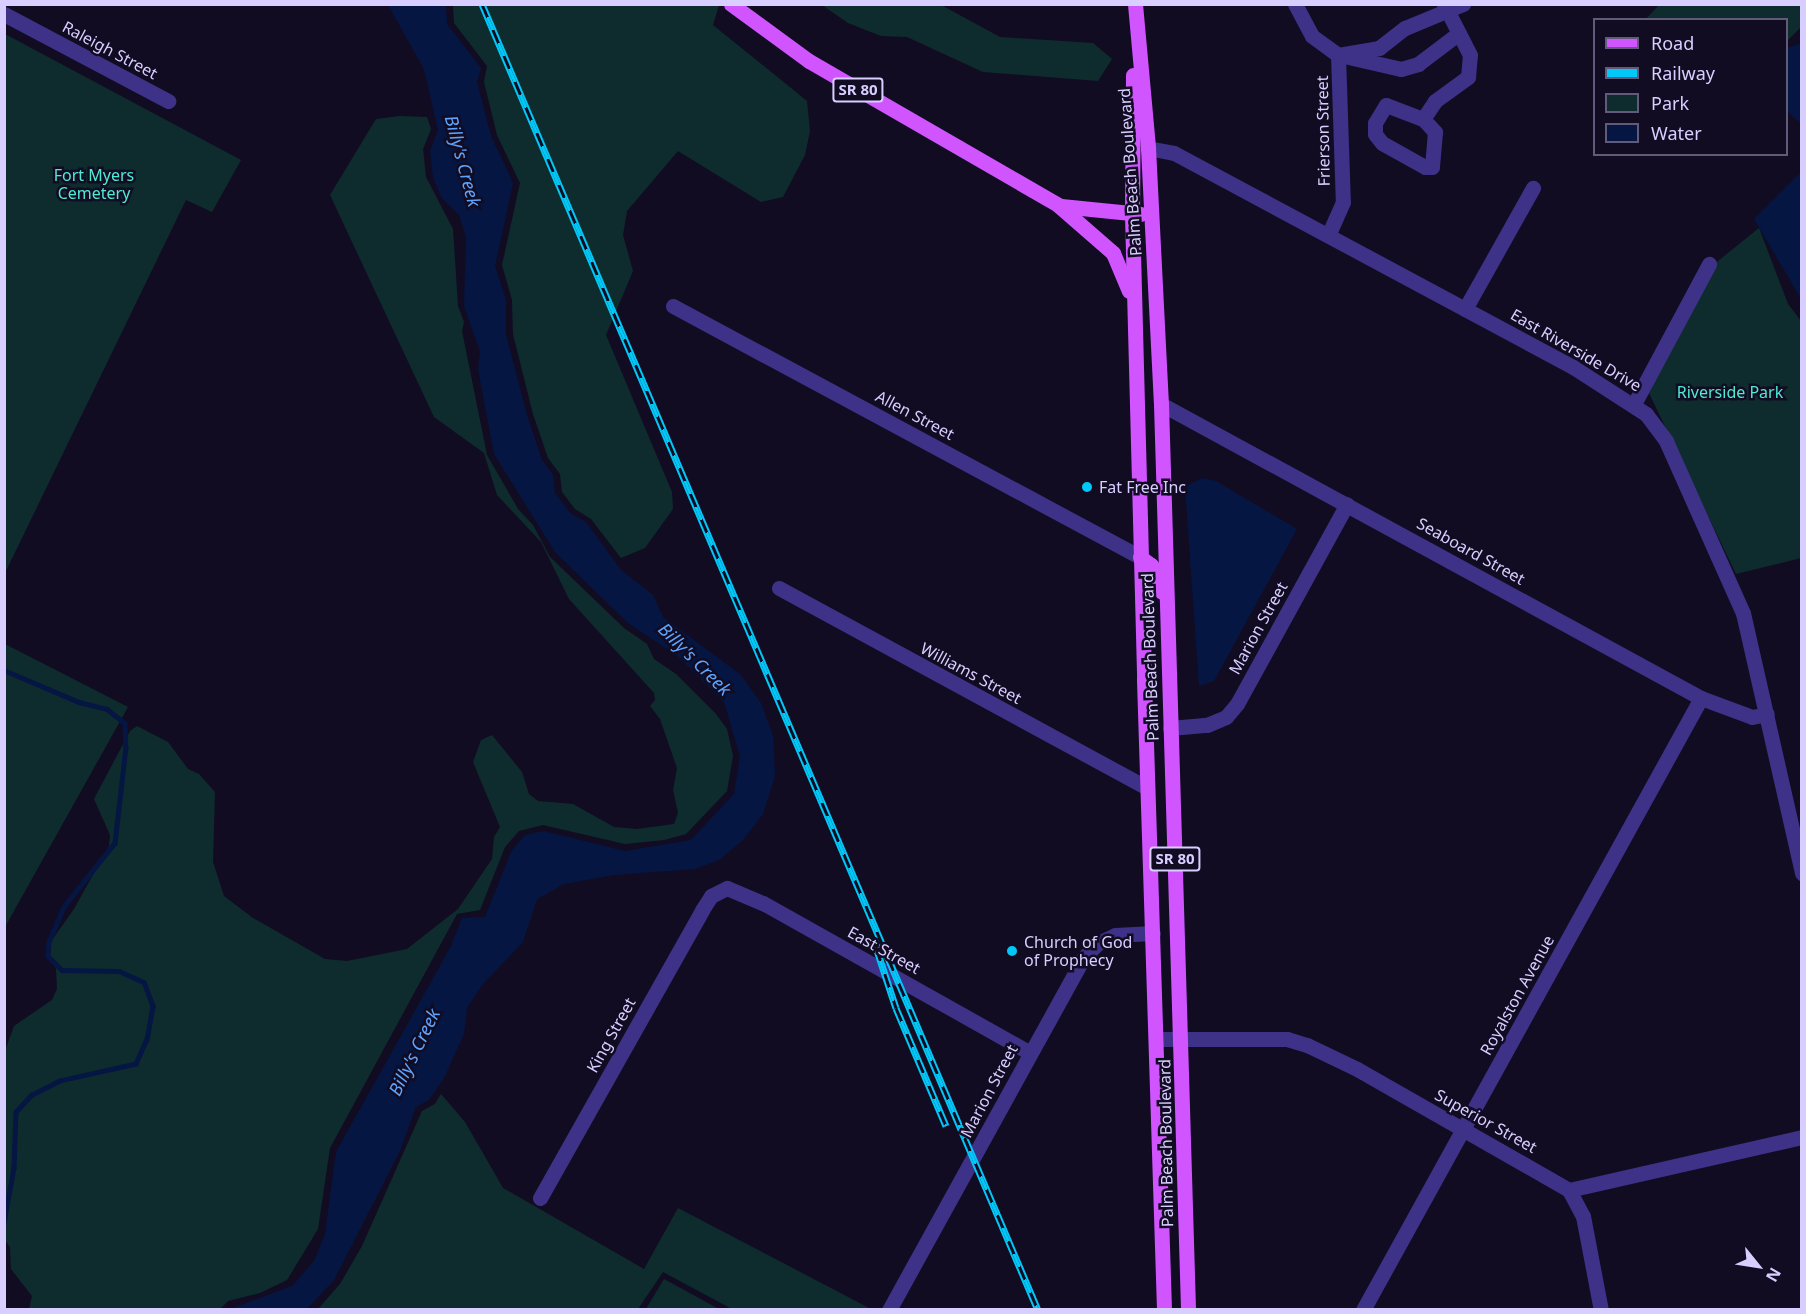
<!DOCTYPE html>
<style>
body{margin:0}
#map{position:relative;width:1806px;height:1314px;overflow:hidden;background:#120c23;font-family:"Noto Sans",sans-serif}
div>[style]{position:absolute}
.green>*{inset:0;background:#0e2c2e}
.water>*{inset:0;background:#051643}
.stream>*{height:4.5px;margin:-2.25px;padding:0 2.25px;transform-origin:2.25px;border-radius:2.25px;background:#051643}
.minor>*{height:15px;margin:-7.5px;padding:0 7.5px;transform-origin:7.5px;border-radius:7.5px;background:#3d3287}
.major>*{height:15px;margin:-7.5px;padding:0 7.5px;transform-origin:7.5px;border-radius:7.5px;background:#d055ff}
.rail>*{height:7px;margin-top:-3.5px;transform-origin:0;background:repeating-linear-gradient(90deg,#120c23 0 14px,#00c9f9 0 28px);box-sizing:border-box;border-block:2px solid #00c9f9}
.dots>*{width:16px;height:16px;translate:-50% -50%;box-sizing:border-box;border:3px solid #120c23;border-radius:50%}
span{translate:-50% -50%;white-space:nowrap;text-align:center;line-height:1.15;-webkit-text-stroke:5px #120c23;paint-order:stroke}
.shield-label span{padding:2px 4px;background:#120c23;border:2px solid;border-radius:4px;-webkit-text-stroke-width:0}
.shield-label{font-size:15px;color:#d8ceff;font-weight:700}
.street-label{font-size:16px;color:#d8ceff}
.park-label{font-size:16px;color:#4fead2}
.poi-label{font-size:16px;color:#d8ceff}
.left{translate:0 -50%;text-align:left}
.water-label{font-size:18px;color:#5ca4ff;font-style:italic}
.frame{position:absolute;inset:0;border:6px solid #d8ceff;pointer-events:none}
.legend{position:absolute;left:1593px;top:18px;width:195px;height:138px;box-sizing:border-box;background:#120c23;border:2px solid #615a7b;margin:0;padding:8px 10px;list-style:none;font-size:18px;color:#d8ceff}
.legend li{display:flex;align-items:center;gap:12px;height:30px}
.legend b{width:30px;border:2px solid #615a7b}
.north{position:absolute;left:1728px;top:1236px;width:60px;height:60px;-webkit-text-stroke:4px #120c23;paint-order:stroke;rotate:120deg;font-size:16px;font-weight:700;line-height:24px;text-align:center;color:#d8ceff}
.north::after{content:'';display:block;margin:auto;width:21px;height:27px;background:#d8ceff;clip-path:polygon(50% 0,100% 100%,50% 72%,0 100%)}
</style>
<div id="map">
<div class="green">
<div style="clip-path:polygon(453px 5px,719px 5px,713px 25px,807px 101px,810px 131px,805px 155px,783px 197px,761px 202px,678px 151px,627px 211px,623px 235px,633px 271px,606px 335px,672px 492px,673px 509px,645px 548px,621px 558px,591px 519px,575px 509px,562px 492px,560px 474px,548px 458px,533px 414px,513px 334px,512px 300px,502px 265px,520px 183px,497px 135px,484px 82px,487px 66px,454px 23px)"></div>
<div style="clip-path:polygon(822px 5px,941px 5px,1000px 37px,1093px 43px,1112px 59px,1098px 81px,983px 72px,907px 37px,881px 36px,848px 23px)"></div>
<div style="clip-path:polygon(1659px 5px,1801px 5px,1801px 27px,1787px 41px,1786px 20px,1646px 19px)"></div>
<div style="clip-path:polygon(5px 34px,241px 160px,212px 212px,186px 200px,5px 573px)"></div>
<div style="clip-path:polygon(400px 116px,427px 117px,431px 129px,423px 149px,426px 177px,453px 229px,458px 306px,464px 322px,462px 331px,487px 455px,518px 509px,533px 525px,550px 557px,624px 628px,647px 644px,654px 659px,676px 674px,716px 714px,727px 729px,733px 756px,727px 791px,686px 834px,664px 840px,625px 844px,543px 825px,519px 831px,505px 847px,480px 910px,457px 914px,330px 1148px,318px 1229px,287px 1280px,260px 1293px,228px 1301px,220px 1309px,29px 1309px,32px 1296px,11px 1269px,10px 1247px,5px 1240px,6px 1048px,14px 1026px,52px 1000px,57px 989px,56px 968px,48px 958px,47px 947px,74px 909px,109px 846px,110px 835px,94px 799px,130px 731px,137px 726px,168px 742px,188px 769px,199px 774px,215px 792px,213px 862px,224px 896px,253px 918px,325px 959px,347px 961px,407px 949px,458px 909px,492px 859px,494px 837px,500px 827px,473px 762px,481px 740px,492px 735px,522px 772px,529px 794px,538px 801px,573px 804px,614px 827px,637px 829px,674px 824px,678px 813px,673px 790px,677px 768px,660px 719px,650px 706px,655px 700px,654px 693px,569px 599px,541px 542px,497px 495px,484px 453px,434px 417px,330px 195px,376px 119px)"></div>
<div style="clip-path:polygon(1759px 228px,1788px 304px,1801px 321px,1801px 558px,1736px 574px,1649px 393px,1713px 265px)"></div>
<div style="clip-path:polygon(5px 644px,128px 707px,5px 927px)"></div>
<div style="clip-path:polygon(441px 1094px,465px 1122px,503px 1188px,644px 1269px,678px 1208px,871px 1309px,732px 1309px,663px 1272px,638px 1309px,318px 1309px,340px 1284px,362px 1246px,422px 1111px,435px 1104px)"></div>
<div style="clip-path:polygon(664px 1279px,719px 1309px,646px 1309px)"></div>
</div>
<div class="water">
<div style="clip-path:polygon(388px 5px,446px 5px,447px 24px,481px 68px,477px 82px,491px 136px,513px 183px,495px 266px,506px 300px,506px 335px,527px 415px,542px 460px,553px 475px,555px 493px,570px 513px,586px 522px,621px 570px,653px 595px,663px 617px,741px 675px,761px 703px,773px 736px,775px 776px,763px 814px,743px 840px,719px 860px,695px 869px,614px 875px,564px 884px,537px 899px,523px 942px,482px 985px,467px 1008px,464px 1034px,444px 1078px,429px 1100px,416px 1107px,400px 1151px,334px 1280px,307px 1309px,230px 1309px,292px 1286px,314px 1261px,325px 1234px,336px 1152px,451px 946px,462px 918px,485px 917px,512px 850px,525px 835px,544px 831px,625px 851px,691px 840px,734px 794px,740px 756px,724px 702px,678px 656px,628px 623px,555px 552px,494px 454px,478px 369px,480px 351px,464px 306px,466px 236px,459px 215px,441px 197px,433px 177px,430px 151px,438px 130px,424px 69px)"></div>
<div style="clip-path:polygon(1801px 43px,1801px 124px,1786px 110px,1787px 48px)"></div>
<div style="clip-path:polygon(1801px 172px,1801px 299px,1754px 219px)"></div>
<div style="clip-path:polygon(1202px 478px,1216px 481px,1297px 529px,1214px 681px,1199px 686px,1185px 487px)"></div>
</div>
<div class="stream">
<div style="left:4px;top:670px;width:82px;rotate:23.1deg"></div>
<div style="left:79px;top:702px;width:29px;rotate:14deg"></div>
<div style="left:107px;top:709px;width:23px;rotate:38deg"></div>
<div style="left:125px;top:723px;width:24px;rotate:88deg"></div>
<div style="left:126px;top:747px;width:97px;rotate:96.5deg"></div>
<div style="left:115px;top:843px;width:82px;rotate:128.6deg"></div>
<div style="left:64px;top:907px;width:38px;rotate:113deg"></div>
<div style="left:49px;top:942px;width:14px;rotate:94deg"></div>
<div style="left:48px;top:956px;width:20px;rotate:45deg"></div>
<div style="left:62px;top:970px;width:57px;rotate:1deg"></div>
<div style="left:119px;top:971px;width:27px;rotate:24deg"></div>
<div style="left:144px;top:982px;width:26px;rotate:69deg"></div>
<div style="left:153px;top:1006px;width:34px;rotate:100deg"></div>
<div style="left:147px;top:1039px;width:27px;rotate:114deg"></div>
<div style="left:136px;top:1064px;width:78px;rotate:167.4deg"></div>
<div style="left:60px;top:1081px;width:31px;rotate:153deg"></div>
<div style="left:32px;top:1095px;width:23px;rotate:133deg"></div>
<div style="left:16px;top:1112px;width:56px;rotate:92deg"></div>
<div style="left:14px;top:1168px;width:56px;rotate:100.3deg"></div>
</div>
<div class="minor">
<div style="left:1295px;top:4px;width:36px;rotate:62deg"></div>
<div style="left:1312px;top:36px;width:32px;rotate:36deg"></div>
<div style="left:1338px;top:55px;width:147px;rotate:88.1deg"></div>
<div style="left:1343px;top:202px;width:36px;rotate:114deg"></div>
<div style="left:4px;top:14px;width:186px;rotate:27.9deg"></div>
<div style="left:1338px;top:55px;width:42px;rotate:-9.7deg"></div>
<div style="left:1379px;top:48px;width:33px;rotate:-38deg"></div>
<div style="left:1405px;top:28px;width:63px;rotate:-22.5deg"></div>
<div style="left:1344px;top:56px;width:58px;rotate:12.8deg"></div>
<div style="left:1401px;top:69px;width:18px;rotate:-16deg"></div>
<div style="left:1418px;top:64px;width:51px;rotate:-37.1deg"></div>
<div style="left:1423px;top:119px;width:18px;rotate:47deg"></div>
<div style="left:1435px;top:132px;width:35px;rotate:95deg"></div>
<div style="left:1432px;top:167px;width:7px;rotate:180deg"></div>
<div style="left:1425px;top:167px;width:49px;rotate:-150.8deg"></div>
<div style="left:1382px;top:143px;width:11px;rotate:-128deg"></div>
<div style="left:1375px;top:134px;width:11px;rotate:-90deg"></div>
<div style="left:1375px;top:123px;width:21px;rotate:-59deg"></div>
<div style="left:1386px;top:105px;width:40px;rotate:21deg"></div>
<div style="left:1423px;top:119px;width:22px;rotate:-56deg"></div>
<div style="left:1435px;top:101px;width:41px;rotate:-36deg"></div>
<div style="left:1468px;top:77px;width:22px;rotate:-85deg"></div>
<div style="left:1470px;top:55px;width:57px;rotate:-117deg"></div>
<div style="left:1148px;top:148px;width:26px;rotate:11deg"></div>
<div style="left:1174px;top:153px;width:453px;rotate:28.2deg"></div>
<div style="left:1573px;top:367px;width:87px;rotate:32.8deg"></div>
<div style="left:1646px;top:414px;width:34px;rotate:53deg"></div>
<div style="left:1666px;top:441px;width:188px;rotate:65.9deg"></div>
<div style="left:1743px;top:613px;width:267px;rotate:77.2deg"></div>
<div style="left:673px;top:306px;width:530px;rotate:28.26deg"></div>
<div style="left:1465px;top:309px;width:139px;rotate:-60.7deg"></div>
<div style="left:1161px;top:404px;width:615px;rotate:28.57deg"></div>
<div style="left:1701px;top:698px;width:54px;rotate:20.4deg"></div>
<div style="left:1752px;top:717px;width:15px;rotate:-11deg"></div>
<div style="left:1634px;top:404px;width:159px;rotate:-61.8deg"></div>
<div style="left:779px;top:588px;width:419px;rotate:28.5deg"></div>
<div style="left:1170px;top:728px;width:37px;rotate:-5deg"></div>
<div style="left:1207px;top:725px;width:21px;rotate:-23deg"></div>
<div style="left:1226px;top:717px;width:17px;rotate:-50deg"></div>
<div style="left:1237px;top:704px;width:228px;rotate:-61.2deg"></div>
<div style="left:1157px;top:1039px;width:130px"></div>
<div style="left:1287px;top:1039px;width:21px;rotate:17deg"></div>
<div style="left:1307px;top:1045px;width:55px;rotate:25.6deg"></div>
<div style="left:1357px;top:1069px;width:244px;rotate:29.7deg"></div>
<div style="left:1569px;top:1190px;width:239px;rotate:-12.8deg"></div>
<div style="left:1569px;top:1190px;width:30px;rotate:62deg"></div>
<div style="left:1583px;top:1216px;width:96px;rotate:79.2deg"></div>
<div style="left:540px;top:1198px;width:330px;rotate:-60.6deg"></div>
<div style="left:702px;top:910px;width:17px;rotate:-57deg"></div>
<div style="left:711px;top:896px;width:18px;rotate:-27deg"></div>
<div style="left:727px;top:888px;width:39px;rotate:23deg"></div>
<div style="left:763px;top:903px;width:306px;rotate:29.3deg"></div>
<div style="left:889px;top:1310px;width:403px;rotate:-61.1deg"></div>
<div style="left:1084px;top:957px;width:20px;rotate:-45deg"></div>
<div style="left:1098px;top:943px;width:19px;rotate:-25deg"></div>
<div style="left:1115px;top:935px;width:38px;rotate:-3deg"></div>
<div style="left:1363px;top:1310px;width:699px;rotate:-61.09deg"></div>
</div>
<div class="major">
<div style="left:731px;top:4px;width:97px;rotate:36.2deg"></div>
<div style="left:809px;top:61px;width:288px;rotate:30deg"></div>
<div style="left:1058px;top:205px;width:73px;rotate:41.1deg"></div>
<div style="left:1113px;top:253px;width:41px;rotate:67.2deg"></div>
<div style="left:1135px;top:4px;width:145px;rotate:84.8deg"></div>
<div style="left:1148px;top:148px;width:256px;rotate:87.1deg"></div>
<div style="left:1161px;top:404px;width:906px;rotate:88.29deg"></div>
<div style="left:1133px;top:75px;width:139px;rotate:90.4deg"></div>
<div style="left:1132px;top:214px;width:466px;rotate:88.5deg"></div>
<div style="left:1144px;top:680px;width:630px;rotate:88.18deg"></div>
<div style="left:1061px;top:206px;width:80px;rotate:5.7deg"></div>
<div style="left:1140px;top:557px;width:14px;rotate:36deg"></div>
<div style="left:1151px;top:565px;width:29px;rotate:68deg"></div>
</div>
<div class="rail">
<div style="left:482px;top:4px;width:1419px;rotate:66.94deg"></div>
<div style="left:876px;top:947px;width:64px;rotate:71.8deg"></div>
<div style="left:896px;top:1008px;width:128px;rotate:67deg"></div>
</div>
<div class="dots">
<div style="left:1087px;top:487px;background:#00c9f9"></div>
<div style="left:1012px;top:951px;background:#00c9f9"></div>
</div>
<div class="shield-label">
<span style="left:858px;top:90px">SR 80</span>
<span style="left:1175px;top:859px">SR 80</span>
</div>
<div class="street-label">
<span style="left:110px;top:50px;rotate:28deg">Raleigh Street</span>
<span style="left:1323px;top:131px;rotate:-91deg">Frierson Street</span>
<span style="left:1130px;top:172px;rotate:-94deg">Palm Beach Boulevard</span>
<span style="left:1576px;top:350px;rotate:30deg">East Riverside Drive</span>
<span style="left:915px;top:415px;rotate:28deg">Allen Street</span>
<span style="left:1471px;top:551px;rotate:29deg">Seaboard Street</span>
<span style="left:1258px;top:628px;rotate:-61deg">Marion Street</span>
<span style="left:1150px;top:657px;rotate:-92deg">Palm Beach Boulevard</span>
<span style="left:971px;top:673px;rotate:28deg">Williams Street</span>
<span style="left:884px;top:950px;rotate:29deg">East Street</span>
<span style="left:1517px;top:995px;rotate:-61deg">Royalston Avenue</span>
<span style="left:611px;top:1035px;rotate:-61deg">King Street</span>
<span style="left:989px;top:1091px;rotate:-62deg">Marion Street</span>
<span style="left:1486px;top:1121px;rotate:29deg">Superior Street</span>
<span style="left:1166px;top:1143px;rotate:-91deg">Palm Beach Boulevard</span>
</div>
<div class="park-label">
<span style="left:94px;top:184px">Fort Myers<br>Cemetery</span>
<span style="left:1730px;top:392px">Riverside Park</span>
</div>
<div class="poi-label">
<span class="left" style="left:1099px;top:487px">Fat Free Inc</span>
<span class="left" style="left:1024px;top:951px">Church of God<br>of Prophecy</span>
</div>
<div class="water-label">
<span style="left:463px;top:161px;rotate:75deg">Billy's Creek</span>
<span style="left:695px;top:659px;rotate:45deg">Billy's Creek</span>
<span style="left:414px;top:1052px;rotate:-64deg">Billy's Creek</span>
</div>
<div class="frame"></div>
<ul class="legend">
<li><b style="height:8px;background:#d055ff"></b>Road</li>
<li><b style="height:8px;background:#00c9f9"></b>Railway</li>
<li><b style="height:16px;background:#0e2c2e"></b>Park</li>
<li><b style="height:16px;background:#051643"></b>Water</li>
</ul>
<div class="north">N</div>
</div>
